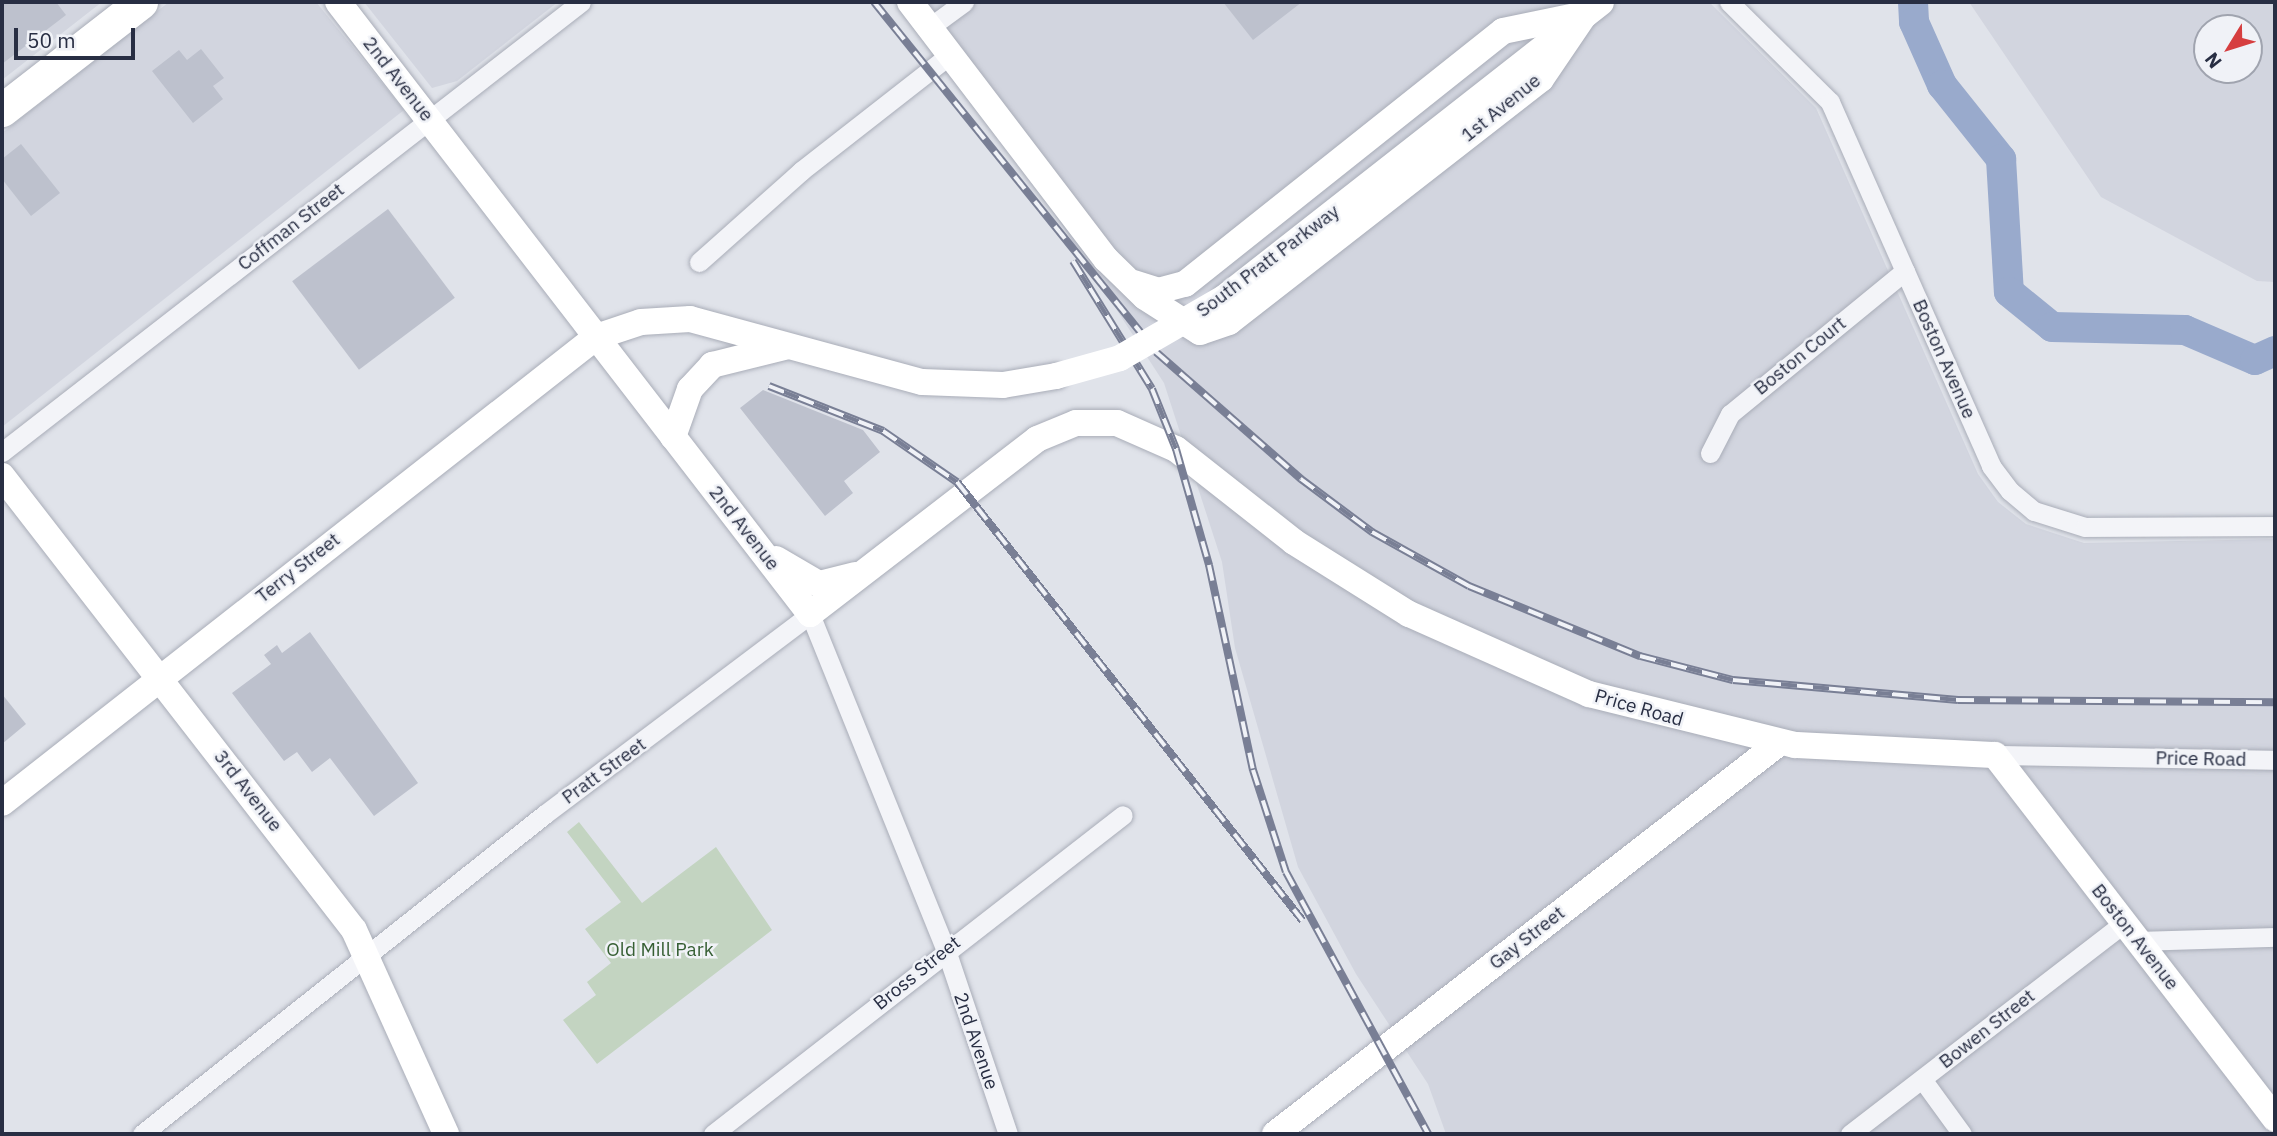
<!DOCTYPE html>
<style>
body{margin:0}
#map{position:relative;width:2277px;height:1136px;overflow:hidden;background:#e0e3ea;font-family:"IBM Plex Sans",sans-serif}
div>[style]{position:absolute}
.built>*{inset:0;background:#d2d5df}
.green>*{inset:0;background:#c3d4c1}
.river>*{height:30px;margin:-15px;padding:0 15px;transform-origin:15px;border-radius:15px;background:#9ac}
.building>*{inset:0;background:#bdc1cd;transform-origin:0 0}
.roads{filter:drop-shadow(0 0 2px #a9adb8) drop-shadow(0 0 2px #a9adb8)}
.street>*{height:19px;margin:-9.5px;padding:0 9.5px;transform-origin:9.5px;border-radius:9.5px;background:#f3f4f8}
.secondary>*{height:26px;margin:-13px;padding:0 13px;transform-origin:13px;border-radius:13px;background:#fff}
.highway>*{height:33px;margin:-16.5px;padding:0 16.5px;transform-origin:16.5px;border-radius:16.5px;background:#fff}
.rail>*{height:8px;margin-top:-4px;transform-origin:0;background:repeating-linear-gradient(90deg,#f0f2f7 0 16px,#797f95 0 32px);box-sizing:border-box;border-block:2px solid #797f95}
.secondary-bridge>*{height:26px;margin:-13px;padding:0 13px;transform-origin:13px;border-radius:13px;background:#fff}
span{translate:-50% -50%;white-space:nowrap;text-align:center;line-height:1.15;-webkit-text-stroke:5px #f0f2f7;paint-order:stroke}
.street-label{font-size:19px;color:#282e43}
.park-label{font-size:19px;color:#365f34}
.frame{position:absolute;inset:0;border:4px solid #282e43;pointer-events:none}
.north{position:absolute;left:2193px;top:14px;width:70px;height:70px;box-sizing:border-box;background:#f0f2f7;border:2px solid #a0a4af;border-radius:50%;rotate:232deg;font-size:19px;font-weight:700;line-height:28px;text-align:center;color:#282e43}
.north::after{content:'';display:block;margin:auto;width:24px;height:32px;background:#d63e3f;clip-path:polygon(50% 0,100% 100%,50% 72%,0 100%)}
.scale{position:absolute;left:14px;top:28px;width:121px;height:32px;box-sizing:border-box;border:4px solid #282e43;border-top:0;padding-left:9px;font-size:21px;line-height:24px;white-space:nowrap;color:#282e43;-webkit-text-stroke:5px #f0f2f7;paint-order:stroke}
</style>
<div id="map">
<div class="built">
<div style="clip-path:polygon(2px 2px,102px 2px,2px 80px)"></div>
<div style="clip-path:polygon(169px 2px,316px 2px,404px 110px,2px 427px,2px 133px)"></div>
<div style="clip-path:polygon(364px 2px,558px 2px,457px 81px,432px 88px)"></div>
<div style="clip-path:polygon(894px 2px,1709px 2px,1816px 108px,1978px 474px,1998px 502px,2026px 524px,2084px 543px,2275px 539px,2275px 1134px,1446px 1134px,1428px 1084px,1356px 974px,1298px 867px,1235px 648px,1222px 562px,1164px 383px,1017px 156px)"></div>
<div style="clip-path:polygon(evenodd,1969px 2px,2275px 2px,2275px 282px,2257px 281px,2101px 197px,1969px 2px,2207px 28px,2249px 28px,2249px 70px,2207px 70px,2207px 28px)"></div>
</div>
<div class="green">
<div style="clip-path:polygon(579px 822px,642px 903px,716px 847px,772px 930px,597px 1064px,563px 1020px,596px 995px,587px 982px,611px 963px,585px 929px,621px 902px,567px 832px)"></div>
</div>
<div class="river">
<div style="left:1913px;top:2px;width:20px;rotate:87deg"></div>
<div style="left:1914px;top:22px;width:69px;rotate:66deg"></div>
<div style="left:1942px;top:85px;width:95px;rotate:51.4deg"></div>
<div style="left:2001px;top:159px;width:133px;rotate:86.6deg"></div>
<div style="left:2009px;top:292px;width:55px;rotate:39.1deg"></div>
<div style="left:2052px;top:327px;width:133px;rotate:1.3deg"></div>
<div style="left:2185px;top:330px;width:76px;rotate:23.2deg"></div>
<div style="left:2255px;top:360px;width:22px;rotate:-24deg"></div>
</div>
<div class="building">
<div style="clip-path:polygon(2px 2px,56px 2px,66px 15px,2px 64px)"></div>
<div style="clip-path:polygon(1223px 2px,1302px 2px,1253px 40px)"></div>
<div style="clip-path:polygon(201px 49px,224px 78px,213px 86px,223px 99px,193px 123px,152px 71px,179px 50px,187px 60px)"></div>
<div style="clip-path:polygon(21px 144px,60px 193px,31px 216px,2px 179px,2px 159px)"></div>
<div style="left:388px;top:209px;width:111px;height:120px;rotate:53deg"></div>
<div style="clip-path:polygon(763px 390px,863px 430px,880px 452px,844px 481px,853px 493px,825px 516px,740px 408px)"></div>
<div style="clip-path:polygon(310px 632px,418px 783px,374px 816px,330px 758px,312px 772px,297px 752px,284px 761px,232px 693px,271px 664px,264px 655px,277px 645px,282px 653px)"></div>
<div style="clip-path:polygon(2px 694px,26px 724px,2px 744px)"></div>
</div>
<div class="roads">
<div class="street">
<div style="left:1729px;top:2px;width:142px;rotate:44.7deg"></div>
<div style="left:1830px;top:102px;width:398px;rotate:66.1deg"></div>
<div style="left:1991px;top:466px;width:31px;rotate:53deg"></div>
<div style="left:2010px;top:491px;width:31px;rotate:40deg"></div>
<div style="left:2034px;top:511px;width:53px;rotate:17.4deg"></div>
<div style="left:2085px;top:527px;width:190px;rotate:-0.3deg"></div>
<div style="left:930px;top:27px;width:42px;rotate:-36.3deg"></div>
<div style="left:699px;top:262px;width:137px;rotate:-41.7deg"></div>
<div style="left:801px;top:171px;width:190px;rotate:-38deg"></div>
<div style="left:2px;top:452px;width:733px;rotate:-37.85deg"></div>
<div style="left:1710px;top:453px;width:44px;rotate:-62.9deg"></div>
<div style="left:1730px;top:414px;width:226px;rotate:-39.3deg"></div>
<div style="left:1995px;top:755px;width:280px;rotate:1deg"></div>
<div style="left:2137px;top:941px;width:138px;rotate:-1.7deg"></div>
<div style="left:1922px;top:1079px;width:68px;rotate:54deg"></div>
<div style="left:142px;top:1134px;width:515px;rotate:-38.45deg"></div>
<div style="left:545px;top:814px;width:332px;rotate:-37deg"></div>
<div style="left:810px;top:614px;width:362px;rotate:68deg"></div>
<div style="left:946px;top:950px;width:194px;rotate:71.4deg"></div>
<div style="left:713px;top:1134px;width:519px;rotate:-37.88deg"></div>
<div style="left:1850px;top:1134px;width:346px;rotate:-37.6deg"></div>
</div>
<div class="secondary">
<div style="left:338px;top:2px;width:773px;rotate:52.36deg"></div>
<div style="left:810px;top:614px;width:287px;rotate:-37.6deg"></div>
<div style="left:1037px;top:439px;width:42px;rotate:-22.3deg"></div>
<div style="left:1076px;top:423px;width:41px"></div>
<div style="left:1117px;top:423px;width:64px;rotate:23.8deg"></div>
<div style="left:1176px;top:449px;width:150px;rotate:38.2deg"></div>
<div style="left:1294px;top:542px;width:136px;rotate:32.1deg"></div>
<div style="left:1409px;top:614px;width:197px;rotate:24deg"></div>
<div style="left:1589px;top:694px;width:212px;rotate:13.9deg"></div>
<div style="left:1795px;top:745px;width:200px;rotate:2.9deg"></div>
<div style="left:1995px;top:755px;width:459px;rotate:52.4deg"></div>
<div style="left:910px;top:2px;width:323px;rotate:52.7deg"></div>
<div style="left:1106px;top:259px;width:54px;rotate:44.3deg"></div>
<div style="left:1145px;top:297px;width:65px;rotate:32.5deg"></div>
<div style="left:1200px;top:332px;width:31px;rotate:-19deg"></div>
<div style="left:1229px;top:322px;width:395px;rotate:-37.9deg"></div>
<div style="left:1541px;top:79px;width:78px;rotate:-55.9deg"></div>
<div style="left:1134px;top:283px;width:25px;rotate:18deg"></div>
<div style="left:1158px;top:291px;width:28px;rotate:-15deg"></div>
<div style="left:1185px;top:284px;width:406px;rotate:-38.5deg"></div>
<div style="left:1503px;top:31px;width:84px;rotate:-11.7deg"></div>
<div style="left:1224px;top:298px;width:479px;rotate:-38.1deg"></div>
<div style="left:673px;top:437px;width:51px;rotate:-70.5deg"></div>
<div style="left:690px;top:389px;width:33px;rotate:-47deg"></div>
<div style="left:712px;top:365px;width:75px;rotate:-13.9deg"></div>
<div style="left:2px;top:476px;width:574px;rotate:52.21deg"></div>
<div style="left:354px;top:930px;width:224px;rotate:65.7deg"></div>
<div style="left:776px;top:559px;width:50px;rotate:30.2deg"></div>
<div style="left:819px;top:584px;width:37px;rotate:-14deg"></div>
<div style="left:2px;top:803px;width:755px;rotate:-38.11deg"></div>
<div style="left:596px;top:337px;width:47px;rotate:-18.4deg"></div>
<div style="left:641px;top:322px;width:49px;rotate:-3.5deg"></div>
<div style="left:690px;top:319px;width:240px;rotate:15.2deg"></div>
<div style="left:922px;top:382px;width:81px;rotate:2.1deg"></div>
<div style="left:1003px;top:385px;width:54px;rotate:-9.6deg"></div>
<div style="left:1275px;top:1134px;width:638px;rotate:-37.8deg"></div>
</div>
<div class="highway">
<div style="left:2px;top:110px;width:176px;rotate:-37.8deg"></div>
</div>
</div>
<div class="rail">
<div style="left:874px;top:2px;width:449px;rotate:51.1deg"></div>
<div style="left:1156px;top:352px;width:193px;rotate:41.2deg"></div>
<div style="left:1301px;top:479px;width:89px;rotate:36.7deg"></div>
<div style="left:1372px;top:532px;width:111px;rotate:29.1deg"></div>
<div style="left:1469px;top:586px;width:185px;rotate:22.3deg"></div>
<div style="left:1640px;top:656px;width:96px;rotate:14.5deg"></div>
<div style="left:1733px;top:680px;width:226px;rotate:5.1deg"></div>
<div style="left:1958px;top:700px;width:317px;rotate:0.4deg"></div>
<div style="left:1073px;top:261px;width:150px;rotate:58.3deg"></div>
<div style="left:1152px;top:389px;width:65px;rotate:68.2deg"></div>
<div style="left:1176px;top:449px;width:121px;rotate:74.1deg"></div>
<div style="left:1209px;top:565px;width:210px;rotate:77.9deg"></div>
<div style="left:1253px;top:770px;width:107px;rotate:72.1deg"></div>
<div style="left:1286px;top:872px;width:298px;rotate:61.5deg"></div>
<div style="left:769px;top:386px;width:123px;rotate:21.5deg"></div>
<div style="left:883px;top:431px;width:90px;rotate:34.6deg"></div>
<div style="left:957px;top:482px;width:558px;rotate:51.77deg"></div>
</div>
<div class="secondary-bridge">
<div style="left:1056px;top:376px;width:66px;rotate:-15.7deg"></div>
<div style="left:1120px;top:358px;width:120px;rotate:-30deg"></div>
</div>
<div class="street-label">
<span style="left:398px;top:79px;rotate:52deg">2nd Avenue</span>
<span style="left:1501px;top:108px;rotate:-39deg">1st Avenue</span>
<span style="left:291px;top:227px;rotate:-38deg">Coffman Street</span>
<span style="left:1268px;top:261px;rotate:-37deg">South Pratt Parkway</span>
<span style="left:1800px;top:356px;rotate:-39deg">Boston Court</span>
<span style="left:1944px;top:359px;rotate:66deg">Boston Avenue</span>
<span style="left:744px;top:528px;rotate:52deg">2nd Avenue</span>
<span style="left:298px;top:568px;rotate:-38deg">Terry Street</span>
<span style="left:1639px;top:708px;rotate:16deg">Price Road</span>
<span style="left:2201px;top:759px;rotate:1deg">Price Road</span>
<span style="left:604px;top:771px;rotate:-36deg">Pratt Street</span>
<span style="left:248px;top:791px;rotate:52deg">3rd Avenue</span>
<span style="left:2135px;top:937px;rotate:52deg">Boston Avenue</span>
<span style="left:1527px;top:938px;rotate:-38deg">Gay Street</span>
<span style="left:917px;top:973px;rotate:-39deg">Bross Street</span>
<span style="left:1987px;top:1029px;rotate:-38deg">Bowen Street</span>
<span style="left:976px;top:1041px;rotate:71deg">2nd Avenue</span>
</div>
<div class="park-label">
<span style="left:660px;top:950px">Old Mill Park</span>
</div>
<div class="frame"></div>
<div class="north">N</div>
<div class="scale">50 m</div>
</div>
